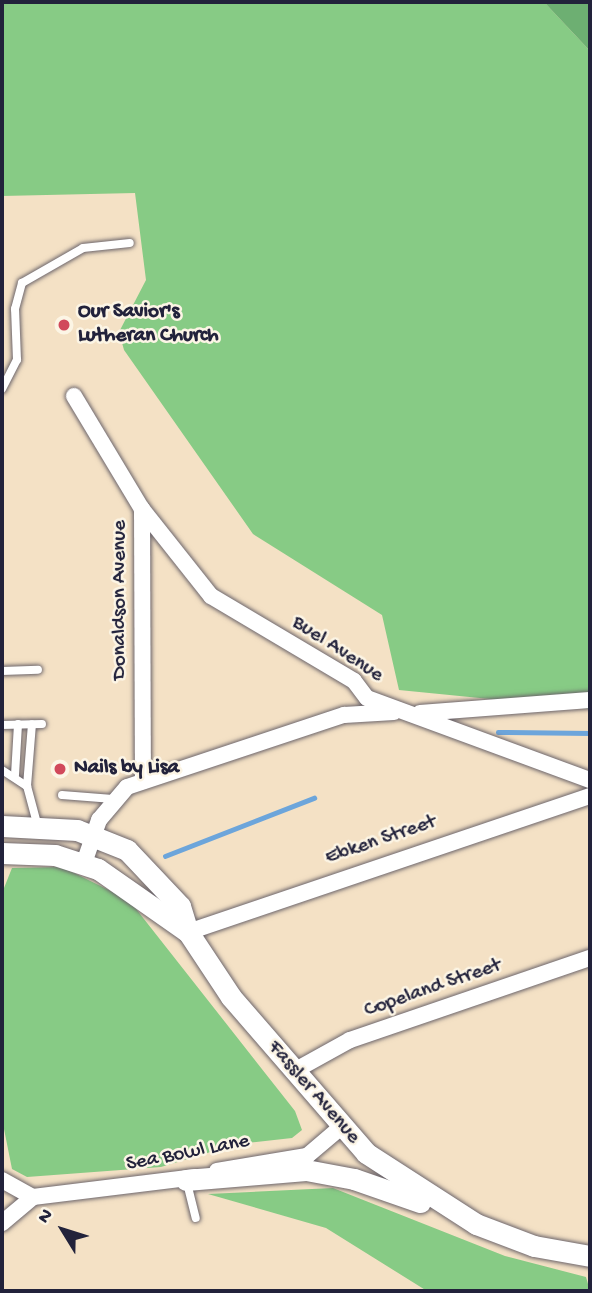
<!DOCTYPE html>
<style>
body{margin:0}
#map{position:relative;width:592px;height:1293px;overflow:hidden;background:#f4e1c5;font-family:"Gochi Hand",sans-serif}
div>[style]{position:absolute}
.green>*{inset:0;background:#87cb85}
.forest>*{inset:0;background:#6daf72}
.stream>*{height:4.5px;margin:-2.25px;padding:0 2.25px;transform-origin:2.25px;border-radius:2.25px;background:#6ca5db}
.roads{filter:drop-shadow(0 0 2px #6c656b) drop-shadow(0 0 2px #6c656b)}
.service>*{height:8px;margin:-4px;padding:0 4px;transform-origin:4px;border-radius:4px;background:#fff}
.minor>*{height:16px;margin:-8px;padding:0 8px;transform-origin:8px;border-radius:8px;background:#fff}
.tertiary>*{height:21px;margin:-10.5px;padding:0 10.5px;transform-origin:10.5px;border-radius:10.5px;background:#fff}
.dots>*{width:19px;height:19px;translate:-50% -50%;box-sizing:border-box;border:4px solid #fcf5e5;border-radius:50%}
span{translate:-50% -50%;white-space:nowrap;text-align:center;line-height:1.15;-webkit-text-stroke:5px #fcf5e5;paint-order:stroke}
.poi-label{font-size:21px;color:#22223b;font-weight:700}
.left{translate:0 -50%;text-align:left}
.street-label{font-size:21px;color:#22223b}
.frame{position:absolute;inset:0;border:4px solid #22223b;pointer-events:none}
.north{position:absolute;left:28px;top:1195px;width:70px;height:70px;-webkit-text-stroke:5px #fcf5e5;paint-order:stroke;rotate:308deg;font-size:19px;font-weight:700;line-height:28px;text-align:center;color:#22223b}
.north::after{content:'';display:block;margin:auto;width:24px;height:32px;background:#22223b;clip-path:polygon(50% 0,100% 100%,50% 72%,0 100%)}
</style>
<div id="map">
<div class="green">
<div style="clip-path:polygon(2px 2px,544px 2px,590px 51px,590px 709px,399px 690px,382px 615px,253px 534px,124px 350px,119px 332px,146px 280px,135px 193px,2px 196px)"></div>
<div style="clip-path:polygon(62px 867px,129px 900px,295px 1111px,302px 1130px,292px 1138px,237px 1144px,161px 1167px,27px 1177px,12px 1169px,2px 1119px,2px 893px,12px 868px)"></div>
<div style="clip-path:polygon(333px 1188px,505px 1256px,586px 1277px,590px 1291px,427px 1291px,326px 1228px,208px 1194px)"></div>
</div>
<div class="forest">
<div style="clip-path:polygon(544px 2px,590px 2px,590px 51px)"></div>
</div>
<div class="stream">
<div style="left:498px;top:732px;width:92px;rotate:0.6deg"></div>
<div style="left:165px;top:856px;width:160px;rotate:-21.3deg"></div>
</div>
<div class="roads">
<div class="service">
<div style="left:2px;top:389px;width:33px;rotate:-63deg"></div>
<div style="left:17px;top:360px;width:51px;rotate:-92.2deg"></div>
<div style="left:15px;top:309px;width:27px;rotate:-75deg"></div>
<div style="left:22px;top:283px;width:70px;rotate:-29.8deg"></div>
<div style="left:83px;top:248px;width:47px;rotate:-6.1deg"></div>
<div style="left:2px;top:671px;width:36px;rotate:-2deg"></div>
<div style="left:2px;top:725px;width:40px;rotate:-1.4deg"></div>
<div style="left:2px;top:770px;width:30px;rotate:33deg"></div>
<div style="left:27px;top:786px;width:42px;rotate:75deg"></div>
<div style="left:15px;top:775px;width:51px;rotate:-86.6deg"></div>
<div style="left:27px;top:786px;width:62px;rotate:-85.4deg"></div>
<div style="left:62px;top:795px;width:51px;rotate:4.5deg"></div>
<div style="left:187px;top:1183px;width:36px;rotate:76deg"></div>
</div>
<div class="minor">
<div style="left:74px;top:396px;width:132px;rotate:59deg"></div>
<div style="left:142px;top:509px;width:111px;rotate:51.6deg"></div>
<div style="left:211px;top:596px;width:166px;rotate:30.7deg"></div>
<div style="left:354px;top:681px;width:21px;rotate:53deg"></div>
<div style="left:367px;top:698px;width:238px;rotate:20.2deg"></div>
<div style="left:142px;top:509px;width:272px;rotate:89.8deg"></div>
<div style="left:420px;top:713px;width:170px;rotate:-4.4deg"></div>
<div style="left:84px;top:863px;width:46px;rotate:-70.8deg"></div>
<div style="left:99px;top:820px;width:43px;rotate:-49.7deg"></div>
<div style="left:127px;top:787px;width:229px;rotate:-18.4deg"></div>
<div style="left:344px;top:715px;width:50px;rotate:-3.4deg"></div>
<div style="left:188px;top:932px;width:424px;rotate:-18.7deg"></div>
<div style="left:294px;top:1071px;width:64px;rotate:-29deg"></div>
<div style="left:350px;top:1040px;width:254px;rotate:-18.9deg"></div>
<div style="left:217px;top:1171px;width:91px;rotate:-9.5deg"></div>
<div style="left:307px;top:1156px;width:43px;rotate:-40.3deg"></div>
<div style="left:2px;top:1180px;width:35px;rotate:29deg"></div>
<div style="left:2px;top:1223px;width:40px;rotate:-40deg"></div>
<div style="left:33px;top:1197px;width:164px;rotate:-7deg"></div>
</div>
<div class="tertiary">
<div style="left:2px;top:826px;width:75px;rotate:3.1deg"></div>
<div style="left:77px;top:830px;width:54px;rotate:21.8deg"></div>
<div style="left:127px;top:850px;width:77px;rotate:46.6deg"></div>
<div style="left:180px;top:906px;width:27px;rotate:73deg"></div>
<div style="left:188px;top:932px;width:78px;rotate:56.5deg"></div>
<div style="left:231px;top:997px;width:206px;rotate:49.1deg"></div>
<div style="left:366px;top:1153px;width:131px;rotate:32.8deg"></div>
<div style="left:476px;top:1224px;width:62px;rotate:20.8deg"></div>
<div style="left:534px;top:1246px;width:57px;rotate:10.1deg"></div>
<div style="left:2px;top:853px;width:53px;rotate:2.2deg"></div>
<div style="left:55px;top:855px;width:45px;rotate:18deg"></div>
<div style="left:98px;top:869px;width:110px;rotate:35deg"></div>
<div style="left:186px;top:1180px;width:120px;rotate:-4.8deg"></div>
<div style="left:306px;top:1170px;width:49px;rotate:10.6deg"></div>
<div style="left:354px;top:1179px;width:70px;rotate:19.2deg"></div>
</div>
</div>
<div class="dots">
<div style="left:64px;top:325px;background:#d1495b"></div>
<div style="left:60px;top:769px;background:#d1495b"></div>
</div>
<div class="poi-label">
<span class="left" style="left:78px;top:325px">Our Savior's<br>Lutheran Church</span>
<span class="left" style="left:74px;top:769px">Nails by Lisa</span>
</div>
<div class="street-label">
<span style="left:121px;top:600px;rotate:-90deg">Donaldson Avenue</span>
<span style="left:337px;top:650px;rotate:33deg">Buel Avenue</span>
<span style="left:381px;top:841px;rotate:-19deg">Ebken Street</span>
<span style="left:433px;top:989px;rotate:-19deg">Copeland Street</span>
<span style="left:313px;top:1093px;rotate:49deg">Fassler Avenue</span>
<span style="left:188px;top:1154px;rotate:-11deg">Sea Bowl Lane</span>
</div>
<div class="frame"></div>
<div class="north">N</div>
</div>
